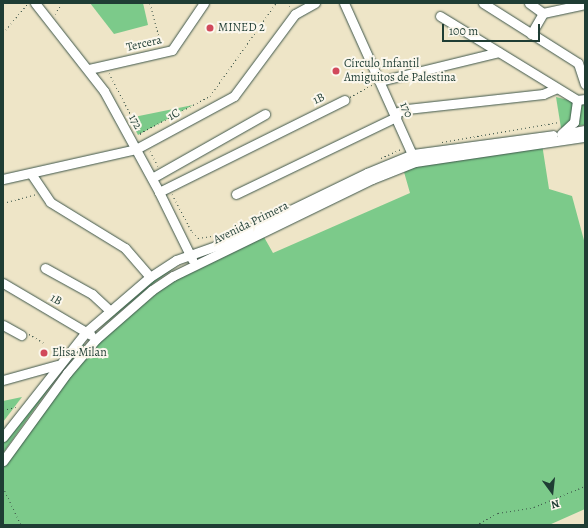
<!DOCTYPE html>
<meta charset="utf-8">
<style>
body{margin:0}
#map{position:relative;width:588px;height:528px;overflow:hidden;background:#eee5c7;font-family:Alegreya,serif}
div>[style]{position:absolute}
.green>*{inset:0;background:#7cca8a}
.path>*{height:1px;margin-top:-0.5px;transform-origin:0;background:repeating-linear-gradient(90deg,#3e564a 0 1px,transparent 0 4px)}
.roads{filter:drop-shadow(0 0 1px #3e564a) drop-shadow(0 0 1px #3e564a)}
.minor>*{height:9px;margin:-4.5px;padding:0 4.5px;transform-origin:4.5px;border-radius:4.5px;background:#fff}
.dots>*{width:11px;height:11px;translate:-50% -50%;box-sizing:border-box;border:2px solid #fbf7ec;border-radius:50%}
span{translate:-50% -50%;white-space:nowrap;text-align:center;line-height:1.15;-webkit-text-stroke:4px #fbf7ec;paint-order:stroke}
.poi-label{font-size:12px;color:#1f3d34}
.left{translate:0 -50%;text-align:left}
.street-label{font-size:12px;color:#1f3d34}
.frame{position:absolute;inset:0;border:4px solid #1f3d34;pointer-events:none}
.north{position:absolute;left:532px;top:472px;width:40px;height:40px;-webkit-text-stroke:3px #fbf7ec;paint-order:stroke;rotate:165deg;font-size:11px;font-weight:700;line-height:16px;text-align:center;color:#1f3d34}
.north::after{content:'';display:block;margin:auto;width:14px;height:18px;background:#1f3d34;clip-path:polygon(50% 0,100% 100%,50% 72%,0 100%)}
.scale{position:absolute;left:442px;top:24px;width:98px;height:18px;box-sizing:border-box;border:2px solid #1f3d34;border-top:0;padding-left:5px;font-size:12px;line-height:14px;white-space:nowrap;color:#1f3d34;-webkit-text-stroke:3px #fbf7ec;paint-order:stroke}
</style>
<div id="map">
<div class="green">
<div style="clip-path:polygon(90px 3px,143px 3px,148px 25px,114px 34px)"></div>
<div style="clip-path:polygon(556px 97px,585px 104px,585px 125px,561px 128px)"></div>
<div style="clip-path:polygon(193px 105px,138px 135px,129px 118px)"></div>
<div style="clip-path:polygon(542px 144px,549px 189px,572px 196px,585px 244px,585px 509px,549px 525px,3px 525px,3px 465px,80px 358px,182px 272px,260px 230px,273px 253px,410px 193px,404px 172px,418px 162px)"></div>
<div style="clip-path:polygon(182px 262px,154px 283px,99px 329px,147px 284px)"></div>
<div style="clip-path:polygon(84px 340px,84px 345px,61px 372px,3px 453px,3px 443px,50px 380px)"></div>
<div style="clip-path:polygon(22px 397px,3px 422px,3px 401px)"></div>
</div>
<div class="path">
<div style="left:150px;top:3px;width:43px;rotate:75.3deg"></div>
<div style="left:286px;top:3px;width:6px;rotate:45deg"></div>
<div style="left:55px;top:14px;width:13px;rotate:-58deg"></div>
<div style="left:3px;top:33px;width:38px;rotate:-50deg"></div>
<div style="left:109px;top:73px;width:71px;rotate:62.4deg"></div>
<div style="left:350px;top:97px;width:25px;rotate:-29deg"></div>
<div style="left:140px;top:133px;width:79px;rotate:-27.9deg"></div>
<div style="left:210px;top:96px;width:114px;rotate:-54.6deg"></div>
<div style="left:442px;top:142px;width:119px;rotate:-9.7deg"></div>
<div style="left:150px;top:151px;width:17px;rotate:62deg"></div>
<div style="left:381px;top:158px;width:22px;rotate:-24deg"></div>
<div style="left:172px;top:194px;width:43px;rotate:62.2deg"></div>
<div style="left:192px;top:232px;width:8px;rotate:45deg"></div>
<div style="left:198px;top:238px;width:21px;rotate:-8deg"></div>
<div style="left:3px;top:203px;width:34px;rotate:-15deg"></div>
<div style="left:29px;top:334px;width:17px;rotate:31deg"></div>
<div style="left:3px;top:410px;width:13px;rotate:-13deg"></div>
<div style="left:3px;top:487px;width:42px;rotate:64.7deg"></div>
<div style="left:476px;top:525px;width:25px;rotate:-29deg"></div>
<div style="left:498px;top:513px;width:36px;rotate:-9deg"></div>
<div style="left:534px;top:507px;width:55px;rotate:-22.4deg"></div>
</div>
<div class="roads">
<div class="minor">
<div style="left:35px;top:3px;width:112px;rotate:51.9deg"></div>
<div style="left:104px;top:91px;width:115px;rotate:61.4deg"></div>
<div style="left:159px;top:192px;width:75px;rotate:63.8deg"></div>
<div style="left:344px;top:3px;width:171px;rotate:65.8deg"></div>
<div style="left:483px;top:3px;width:112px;rotate:32.3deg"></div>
<div style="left:529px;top:3px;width:17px;rotate:36deg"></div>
<div style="left:440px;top:16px;width:161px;rotate:31.5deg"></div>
<div style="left:577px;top:100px;width:8px;rotate:-7deg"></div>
<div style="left:531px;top:34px;width:24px;rotate:-60deg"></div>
<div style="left:543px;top:13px;width:43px;rotate:-12.1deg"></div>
<div style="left:578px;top:63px;width:22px;rotate:72deg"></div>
<div style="left:89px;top:69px;width:85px;rotate:-12.9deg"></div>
<div style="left:172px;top:50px;width:57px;rotate:-55.8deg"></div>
<div style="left:380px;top:81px;width:122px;rotate:-13.7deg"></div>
<div style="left:395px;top:113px;width:13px;rotate:-18deg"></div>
<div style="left:407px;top:109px;width:137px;rotate:-6.3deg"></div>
<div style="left:543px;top:94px;width:15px;rotate:-23deg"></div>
<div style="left:569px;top:133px;width:16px;rotate:-11deg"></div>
<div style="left:561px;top:134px;width:18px;rotate:-43deg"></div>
<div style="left:574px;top:122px;width:22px;rotate:-82deg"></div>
<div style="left:32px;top:175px;width:32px;rotate:56deg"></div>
<div style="left:50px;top:202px;width:88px;rotate:31.5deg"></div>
<div style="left:125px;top:248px;width:38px;rotate:49deg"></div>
<div style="left:152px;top:178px;width:130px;rotate:-29.5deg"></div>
<div style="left:3px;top:179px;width:136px;rotate:-12.7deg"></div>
<div style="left:136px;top:149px;width:111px;rotate:-28.4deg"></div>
<div style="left:234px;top:96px;width:102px;rotate:-53.4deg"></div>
<div style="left:295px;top:14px;width:23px;rotate:-29deg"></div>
<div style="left:159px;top:192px;width:207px;rotate:-26.4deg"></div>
<div style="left:236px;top:194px;width:178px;rotate:-25.7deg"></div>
<div style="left:45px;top:268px;width:54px;rotate:29deg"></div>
<div style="left:92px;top:294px;width:25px;rotate:43deg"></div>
<div style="left:3px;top:283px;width:102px;rotate:30.6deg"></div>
<div style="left:3px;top:325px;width:21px;rotate:29deg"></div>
<div style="left:3px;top:380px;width:56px;rotate:-15.5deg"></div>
<div style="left:3px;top:437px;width:134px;rotate:-51.7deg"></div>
<div style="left:86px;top:332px;width:84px;rotate:-40.7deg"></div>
<div style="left:150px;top:277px;width:31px;rotate:-33deg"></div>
<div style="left:176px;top:260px;width:42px;rotate:-19.3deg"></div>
<div style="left:216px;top:246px;width:168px;rotate:-25.8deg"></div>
<div style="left:367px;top:173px;width:50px;rotate:-22.4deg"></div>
<div style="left:413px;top:154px;width:141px;rotate:-7.7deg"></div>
<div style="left:3px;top:461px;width:109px;rotate:-54deg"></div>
<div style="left:67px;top:373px;width:45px;rotate:-49.5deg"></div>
<div style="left:96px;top:339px;width:74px;rotate:-41.2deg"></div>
<div style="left:152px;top:290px;width:25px;rotate:-34deg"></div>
<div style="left:173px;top:276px;width:221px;rotate:-26deg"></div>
<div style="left:372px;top:179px;width:46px;rotate:-21.6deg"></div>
<div style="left:415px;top:162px;width:172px;rotate:-8.4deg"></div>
</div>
</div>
<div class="dots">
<div style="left:210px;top:28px;background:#d1495b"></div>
<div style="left:336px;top:71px;background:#d1495b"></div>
<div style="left:44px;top:353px;background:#d1495b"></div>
</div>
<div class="poi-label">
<span class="left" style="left:218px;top:28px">MINED 2</span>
<span class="left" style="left:344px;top:71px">Círculo Infantil<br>Amiguitos de Palestina</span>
<span class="left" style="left:52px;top:353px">Elisa Milan</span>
</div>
<div class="street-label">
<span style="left:144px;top:44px;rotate:-13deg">Tercera</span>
<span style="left:319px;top:99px;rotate:-26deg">1B</span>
<span style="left:406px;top:110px;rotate:66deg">170</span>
<span style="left:174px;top:115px;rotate:-29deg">1C</span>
<span style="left:135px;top:122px;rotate:61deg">172</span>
<span style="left:251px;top:223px;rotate:-26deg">Avenida Primera</span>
<span style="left:56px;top:300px;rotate:31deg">1B</span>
</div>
<div class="frame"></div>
<div class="north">N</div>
<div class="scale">100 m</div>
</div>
